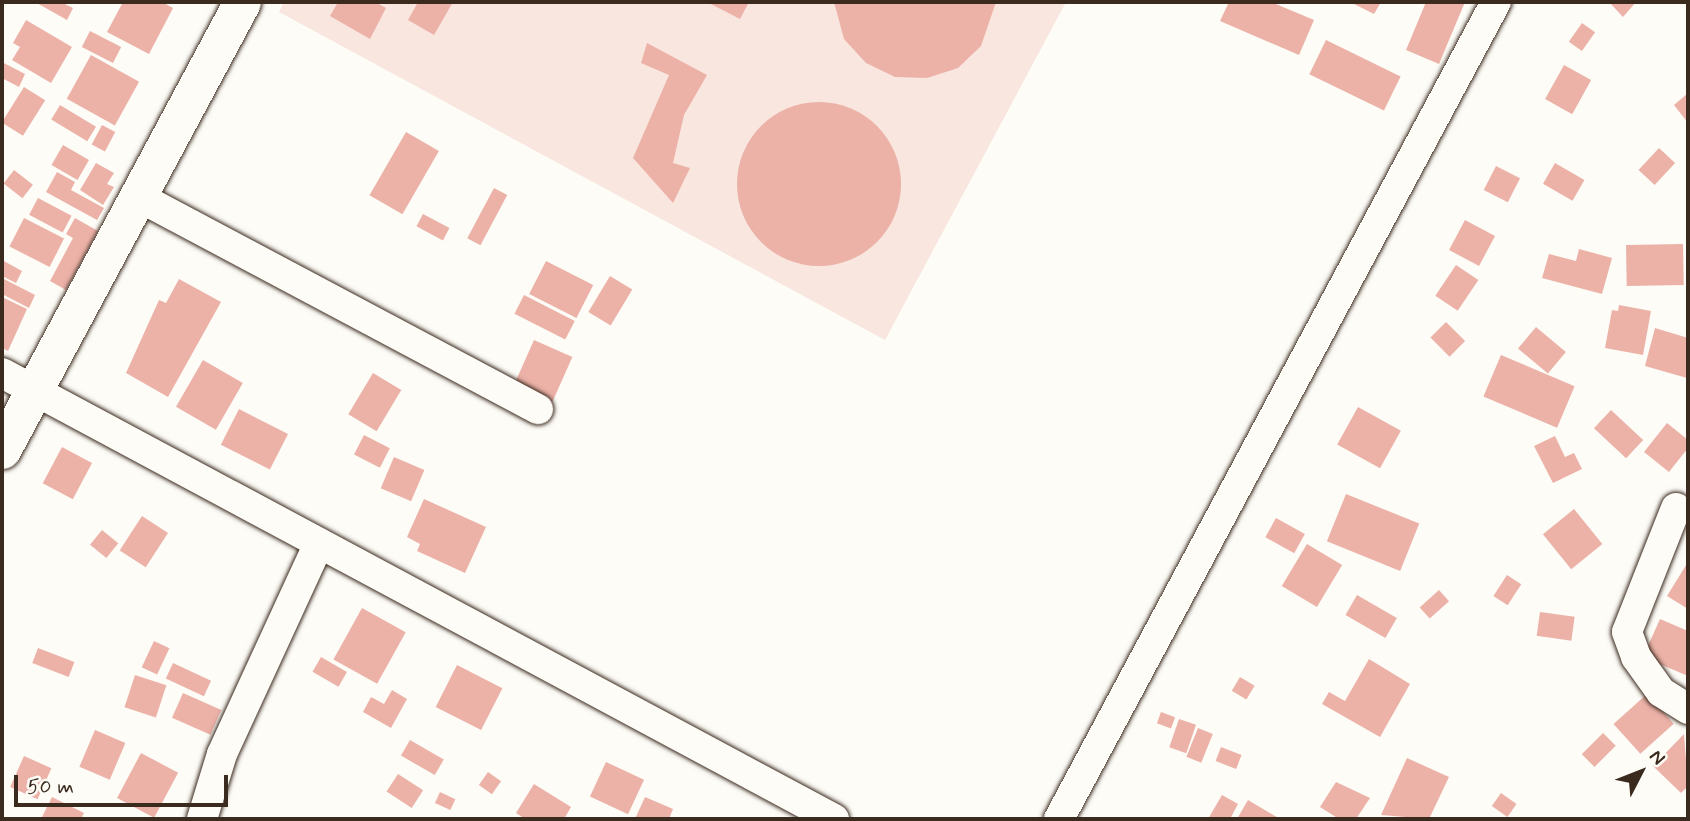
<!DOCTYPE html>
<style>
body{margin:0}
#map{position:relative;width:1690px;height:821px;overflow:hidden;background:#fdfcf7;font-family:Mynerve,sans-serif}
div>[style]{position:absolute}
.built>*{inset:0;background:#f8e6df}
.building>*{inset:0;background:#ecb2a8;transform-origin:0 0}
.round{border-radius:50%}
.roads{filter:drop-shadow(0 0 2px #3b2a1e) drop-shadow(0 0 2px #3b2a1e)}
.minor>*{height:30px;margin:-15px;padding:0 15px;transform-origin:15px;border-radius:15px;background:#fdfcf7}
.tertiary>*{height:37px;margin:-18.5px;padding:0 18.5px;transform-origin:18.5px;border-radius:18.5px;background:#fdfcf7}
span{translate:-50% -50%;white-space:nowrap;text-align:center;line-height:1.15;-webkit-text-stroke:7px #fdfcf7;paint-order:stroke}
.frame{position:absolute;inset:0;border:4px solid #3b2a1e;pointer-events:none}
.north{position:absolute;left:1606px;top:737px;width:70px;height:70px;-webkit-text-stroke:5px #fdfcf7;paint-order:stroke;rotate:48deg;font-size:19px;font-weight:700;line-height:28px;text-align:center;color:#3b2a1e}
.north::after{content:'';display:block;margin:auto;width:24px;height:32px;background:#3b2a1e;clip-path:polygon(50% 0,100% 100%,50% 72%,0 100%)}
.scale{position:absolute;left:14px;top:775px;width:214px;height:32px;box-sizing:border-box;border:4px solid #3b2a1e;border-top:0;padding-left:9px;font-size:21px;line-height:24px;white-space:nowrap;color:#3b2a1e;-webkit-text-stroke:5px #fdfcf7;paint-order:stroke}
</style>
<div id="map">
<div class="built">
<div style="clip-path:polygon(284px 2px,1066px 2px,885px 340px,279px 12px)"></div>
</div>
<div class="building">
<div style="clip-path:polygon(35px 2px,61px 2px,73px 8px,67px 20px)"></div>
<div style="clip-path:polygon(123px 2px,162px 2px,173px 8px,149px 54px,107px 32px)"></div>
<div style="clip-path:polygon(338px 2px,375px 2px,386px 8px,370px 39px,330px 16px)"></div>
<div style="clip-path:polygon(418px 2px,453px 2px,434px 35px,408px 20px)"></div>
<div style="clip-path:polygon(707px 2px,749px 2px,740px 19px)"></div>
<div style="clip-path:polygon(834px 2px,996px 2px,981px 46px,958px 68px,927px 78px,895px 77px,866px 63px,844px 39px)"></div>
<div style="clip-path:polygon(1229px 2px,1271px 2px,1314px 20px,1299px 55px,1220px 21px)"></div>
<div style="clip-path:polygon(1350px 2px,1381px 2px,1374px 14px)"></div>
<div style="clip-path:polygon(1426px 2px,1465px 2px,1439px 64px,1406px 50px)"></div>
<div style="clip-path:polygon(1609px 2px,1636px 2px,1623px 17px)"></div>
<div style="clip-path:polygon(26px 20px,72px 47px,51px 83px,12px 60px,20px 47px,13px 43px)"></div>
<div style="left:1582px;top:23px;width:16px;height:23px;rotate:35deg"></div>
<div style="left:90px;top:31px;width:35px;height:18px;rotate:27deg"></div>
<div style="left:1326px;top:40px;width:83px;height:38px;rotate:26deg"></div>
<div style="clip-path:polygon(647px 43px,707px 75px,684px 115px,673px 163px,690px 168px,673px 203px,633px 158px,669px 75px,641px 63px)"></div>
<div style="left:91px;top:55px;width:55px;height:50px;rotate:29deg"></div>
<div style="clip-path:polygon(2px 62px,25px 74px,19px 87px,2px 78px)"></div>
<div style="left:1564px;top:65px;width:31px;height:39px;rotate:29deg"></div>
<div style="left:24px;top:87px;width:25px;height:42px;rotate:32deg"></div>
<div style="clip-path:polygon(1688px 93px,1688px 123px,1674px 105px)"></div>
<div class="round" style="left:737px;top:102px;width:164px;height:164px"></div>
<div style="left:60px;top:105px;width:42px;height:17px;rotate:31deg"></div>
<div style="left:102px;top:125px;width:15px;height:22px;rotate:28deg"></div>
<div style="left:406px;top:132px;width:38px;height:73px;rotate:30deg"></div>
<div style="left:63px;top:145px;width:30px;height:23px;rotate:30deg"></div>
<div style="left:1659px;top:148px;width:22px;height:30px;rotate:43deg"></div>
<div style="clip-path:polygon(96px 163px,114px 173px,107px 184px,114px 187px,103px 205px,80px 190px)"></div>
<div style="left:1555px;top:163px;width:34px;height:24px;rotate:30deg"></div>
<div style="left:1496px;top:166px;width:27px;height:27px;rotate:27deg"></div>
<div style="left:14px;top:170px;width:24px;height:17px;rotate:38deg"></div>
<div style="clip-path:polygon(57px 172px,75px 182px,71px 190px,104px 208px,97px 220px,46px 192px)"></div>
<div style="left:494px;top:188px;width:15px;height:57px;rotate:28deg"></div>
<div style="left:38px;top:198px;width:38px;height:19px;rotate:28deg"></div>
<div style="left:423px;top:214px;width:30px;height:14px;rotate:28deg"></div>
<div style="left:24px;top:218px;width:45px;height:32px;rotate:27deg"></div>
<div style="clip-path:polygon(75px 218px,98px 231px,66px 290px,50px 281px,73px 238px,66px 234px)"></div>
<div style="left:1465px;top:220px;width:34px;height:34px;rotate:28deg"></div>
<div style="left:1683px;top:244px;width:41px;height:57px;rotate:89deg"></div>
<div style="clip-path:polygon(1579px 249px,1612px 258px,1602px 294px,1542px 278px,1549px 254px,1576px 261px)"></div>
<div style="clip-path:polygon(2px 260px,22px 271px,16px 283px,2px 276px)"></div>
<div style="left:546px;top:261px;width:53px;height:37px;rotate:27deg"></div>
<div style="left:1456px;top:265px;width:27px;height:37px;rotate:34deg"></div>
<div style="left:610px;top:276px;width:26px;height:42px;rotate:31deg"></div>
<div style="clip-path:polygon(2px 278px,35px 295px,29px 308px,2px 294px)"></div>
<div style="clip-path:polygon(179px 279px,221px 302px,168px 397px,126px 373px,159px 300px,166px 303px)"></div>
<div style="left:524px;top:295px;width:57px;height:21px;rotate:27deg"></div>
<div style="clip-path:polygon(2px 297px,27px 309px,8px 351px,2px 348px)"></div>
<div style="clip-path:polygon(1619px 305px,1651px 311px,1643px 355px,1605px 348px,1612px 310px,1618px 311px)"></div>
<div style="left:1446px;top:322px;width:27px;height:22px;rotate:45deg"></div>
<div style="left:1536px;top:327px;width:39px;height:28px;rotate:40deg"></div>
<div style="clip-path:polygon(1655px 328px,1688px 338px,1687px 378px,1645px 366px)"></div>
<div style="left:534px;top:340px;width:42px;height:50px;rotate:24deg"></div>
<div style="left:1501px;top:355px;width:80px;height:45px;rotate:23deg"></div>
<div style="left:203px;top:360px;width:46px;height:54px;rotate:30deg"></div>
<div style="left:373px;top:373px;width:33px;height:48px;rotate:31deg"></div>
<div style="left:1358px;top:407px;width:49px;height:43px;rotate:29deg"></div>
<div style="left:239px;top:409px;width:55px;height:40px;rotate:27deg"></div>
<div style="left:1611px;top:410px;width:44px;height:25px;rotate:43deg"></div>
<div style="clip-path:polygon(1667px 423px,1688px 440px,1688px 448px,1669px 472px,1644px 452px)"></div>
<div style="left:364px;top:435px;width:29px;height:22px;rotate:27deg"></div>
<div style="clip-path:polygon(1555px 436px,1565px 457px,1574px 453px,1582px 469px,1553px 483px,1534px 446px)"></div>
<div style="left:62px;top:447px;width:34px;height:41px;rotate:28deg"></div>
<div style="left:394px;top:457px;width:33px;height:34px;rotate:23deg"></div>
<div style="left:1346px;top:494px;width:79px;height:51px;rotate:22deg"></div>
<div style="clip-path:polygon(424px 499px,486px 527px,465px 573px,417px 551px,420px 544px,407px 537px)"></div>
<div style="left:1574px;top:509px;width:45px;height:40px;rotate:51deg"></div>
<div style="left:142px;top:516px;width:31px;height:41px;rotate:33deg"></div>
<div style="left:1276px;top:518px;width:33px;height:22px;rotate:29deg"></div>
<div style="left:102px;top:530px;width:21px;height:19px;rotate:39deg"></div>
<div style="left:1307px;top:544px;width:41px;height:49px;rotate:31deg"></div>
<div style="clip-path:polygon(1688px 562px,1688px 609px,1667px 596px)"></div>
<div style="left:1507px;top:575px;width:17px;height:25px;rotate:33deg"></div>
<div style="left:1439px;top:590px;width:15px;height:26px;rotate:48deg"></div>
<div style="left:1357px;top:595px;width:46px;height:23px;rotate:30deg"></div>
<div style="left:362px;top:608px;width:50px;height:59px;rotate:29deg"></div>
<div style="left:1540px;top:612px;width:35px;height:24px;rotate:8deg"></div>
<div style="clip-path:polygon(1660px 619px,1688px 631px,1688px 676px,1643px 657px)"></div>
<div style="left:154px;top:641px;width:17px;height:29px;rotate:25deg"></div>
<div style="left:38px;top:648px;width:39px;height:16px;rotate:21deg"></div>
<div style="left:321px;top:657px;width:30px;height:17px;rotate:30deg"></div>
<div style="clip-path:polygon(1369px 659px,1410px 684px,1380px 737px,1322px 704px,1329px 692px,1345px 701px)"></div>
<div style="left:173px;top:663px;width:42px;height:17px;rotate:25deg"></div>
<div style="left:457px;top:665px;width:51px;height:47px;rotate:27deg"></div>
<div style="left:135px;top:675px;width:33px;height:34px;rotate:18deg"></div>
<div style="left:1240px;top:677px;width:17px;height:16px;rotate:31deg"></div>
<div style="clip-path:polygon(392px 690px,407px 699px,391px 728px,363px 712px,371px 697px,384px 704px)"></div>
<div style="left:183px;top:693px;width:42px;height:27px;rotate:24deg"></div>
<div style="left:1647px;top:694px;width:40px;height:45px;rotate:48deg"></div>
<div style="left:1161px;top:712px;width:15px;height:12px;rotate:20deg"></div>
<div style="left:1179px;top:719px;width:18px;height:30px;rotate:19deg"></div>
<div style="left:1198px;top:728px;width:16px;height:31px;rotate:22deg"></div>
<div style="left:95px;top:730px;width:33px;height:40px;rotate:23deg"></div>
<div style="left:1603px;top:733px;width:18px;height:30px;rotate:45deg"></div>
<div style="clip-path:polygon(1684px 734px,1688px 786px,1681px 793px,1653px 766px)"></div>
<div style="left:410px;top:740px;width:39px;height:18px;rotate:30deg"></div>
<div style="left:1221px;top:747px;width:22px;height:15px;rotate:21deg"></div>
<div style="left:141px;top:753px;width:42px;height:51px;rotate:28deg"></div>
<div style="left:24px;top:756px;width:30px;height:34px;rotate:24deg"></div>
<div style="clip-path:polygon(1407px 758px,1449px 777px,1429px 819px,1381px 815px)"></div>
<div style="left:606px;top:762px;width:42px;height:38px;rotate:25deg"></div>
<div style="left:488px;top:772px;width:16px;height:16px;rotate:35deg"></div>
<div style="left:398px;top:774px;width:30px;height:21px;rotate:33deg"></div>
<div style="clip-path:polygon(1336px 782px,1370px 798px,1356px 819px,1339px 819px,1320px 807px)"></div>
<div style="clip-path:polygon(534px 784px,571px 807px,564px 819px,525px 819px,516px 813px)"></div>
<div style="left:440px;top:792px;width:17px;height:12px;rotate:25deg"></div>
<div style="left:1501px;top:793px;width:19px;height:16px;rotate:35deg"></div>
<div style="clip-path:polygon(1222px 795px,1238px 804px,1230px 819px,1208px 819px)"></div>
<div style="clip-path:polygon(52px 797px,84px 813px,81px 819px,41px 819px)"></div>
<div style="clip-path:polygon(645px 797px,673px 809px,669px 819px,635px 819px)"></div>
<div style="clip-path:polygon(1248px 800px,1280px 819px,1237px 819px)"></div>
</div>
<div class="roads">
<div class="minor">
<div style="left:139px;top:197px;width:452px;rotate:28deg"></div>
<div style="left:2px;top:373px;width:944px;rotate:28.19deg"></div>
<div style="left:1676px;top:508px;width:133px;rotate:111.6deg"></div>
<div style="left:1627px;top:632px;width:27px;rotate:70deg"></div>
<div style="left:1636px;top:657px;width:43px;rotate:54.5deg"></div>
<div style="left:1661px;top:692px;width:32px;rotate:32deg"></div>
<div style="left:202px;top:819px;width:68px;rotate:-72.9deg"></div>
<div style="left:222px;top:754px;width:232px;rotate:-65.3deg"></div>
<div style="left:1059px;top:819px;width:927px;rotate:-61.86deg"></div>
</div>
<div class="tertiary">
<div style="left:2px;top:450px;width:508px;rotate:-61.82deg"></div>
</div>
</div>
<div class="frame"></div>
<div class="north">N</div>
<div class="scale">50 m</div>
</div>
